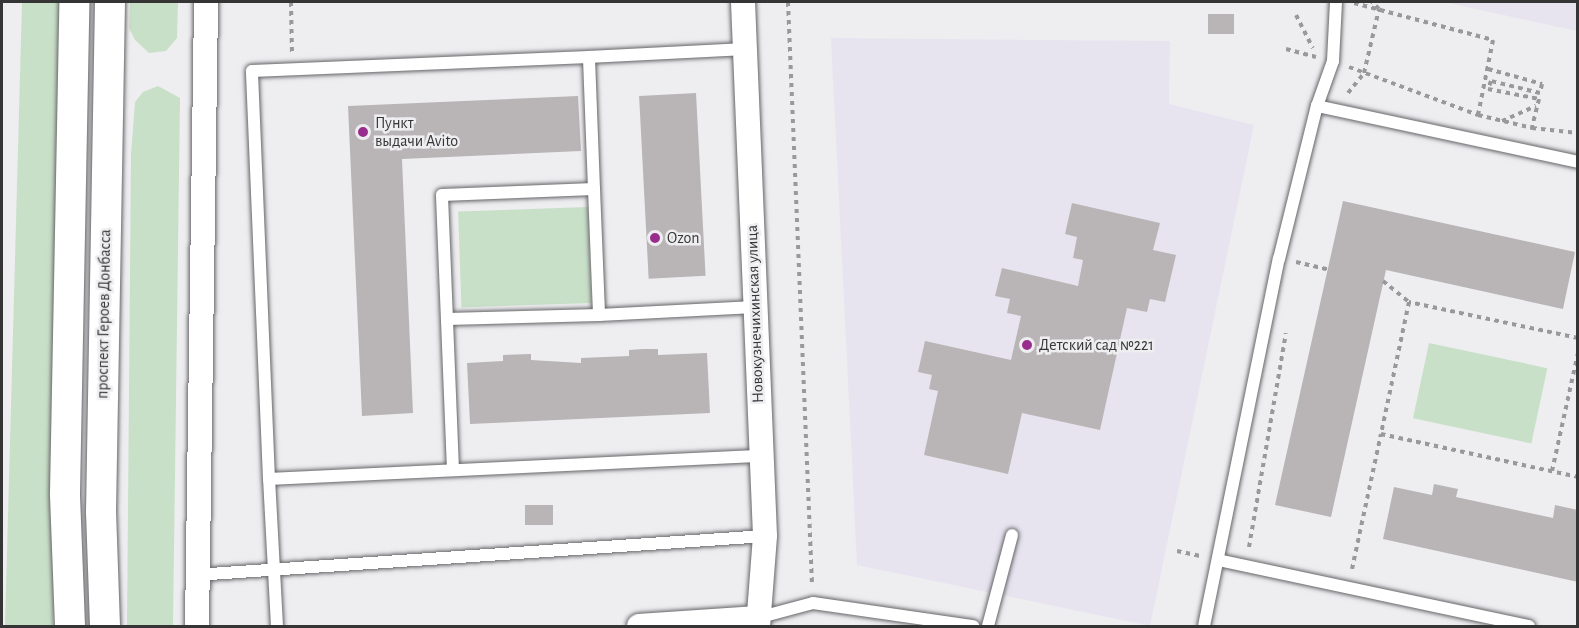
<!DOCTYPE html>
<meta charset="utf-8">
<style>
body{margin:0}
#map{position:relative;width:1579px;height:628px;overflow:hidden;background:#eeeef1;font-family:"Alegreya Sans",sans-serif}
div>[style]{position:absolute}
.built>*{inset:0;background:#e7e4ef}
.green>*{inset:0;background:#c9e0c8;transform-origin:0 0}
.building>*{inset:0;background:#b9b5b7;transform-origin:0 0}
.path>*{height:4px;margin-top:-2px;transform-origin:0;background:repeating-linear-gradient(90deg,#99999b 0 4.5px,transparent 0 9px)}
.roads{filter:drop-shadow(0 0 2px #666568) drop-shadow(0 0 2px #666568)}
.service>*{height:12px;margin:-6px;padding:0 6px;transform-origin:6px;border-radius:6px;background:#fff}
.minor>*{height:24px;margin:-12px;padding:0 12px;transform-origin:12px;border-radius:12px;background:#fff}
.tertiary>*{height:30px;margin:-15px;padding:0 15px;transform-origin:15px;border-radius:15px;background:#fff}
.dots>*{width:16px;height:16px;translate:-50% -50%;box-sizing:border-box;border:3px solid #eeeef1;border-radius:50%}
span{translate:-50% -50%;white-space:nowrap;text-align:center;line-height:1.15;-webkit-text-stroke:5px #eeeef1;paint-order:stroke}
.poi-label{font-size:16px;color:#353536}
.left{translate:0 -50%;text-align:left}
.street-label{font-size:16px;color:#353536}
.frame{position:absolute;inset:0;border:3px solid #353536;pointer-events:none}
</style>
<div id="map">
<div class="built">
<div style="clip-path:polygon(1444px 2px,1577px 2px,1577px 31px)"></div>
<div style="clip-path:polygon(831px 38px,1170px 41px,1169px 104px,1254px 125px,1150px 626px,857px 565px)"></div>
</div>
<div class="green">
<div style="clip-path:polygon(22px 2px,59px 2px,53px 626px,5px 626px)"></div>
<div style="clip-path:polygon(130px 2px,178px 2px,177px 38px,166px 51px,149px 53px,135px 40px,129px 28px)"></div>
<div style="clip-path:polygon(158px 86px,180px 98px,173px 626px,127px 626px,131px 155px,135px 102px,143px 92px)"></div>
<div style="left:588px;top:207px;width:96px;height:130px;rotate:88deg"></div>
<div style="left:1429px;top:343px;width:121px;height:77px;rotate:12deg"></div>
</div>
<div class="building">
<div style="left:1208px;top:14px;width:26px;height:20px"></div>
<div style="left:696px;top:93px;width:183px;height:57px;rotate:87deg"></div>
<div style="clip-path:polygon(578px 96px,581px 151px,402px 159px,413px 413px,362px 416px,348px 106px)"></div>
<div style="clip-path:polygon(1343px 201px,1575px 252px,1563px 309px,1386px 270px,1331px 517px,1275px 505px)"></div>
<div style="clip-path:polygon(1072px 203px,1160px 223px,1153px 250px,1176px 255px,1165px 302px,1150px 299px,1147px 312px,1127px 308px,1100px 430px,1022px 413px,1008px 474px,924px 455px,938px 391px,929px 389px,932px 375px,918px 372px,925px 341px,1011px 360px,1021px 316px,1007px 313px,1010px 299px,995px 296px,1002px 268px,1078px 286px,1083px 260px,1073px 258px,1077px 237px,1065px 234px)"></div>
<div style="clip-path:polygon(643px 349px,658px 349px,658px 355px,707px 353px,710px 413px,470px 424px,467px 363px,503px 361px,503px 355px,531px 354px,531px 360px,581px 363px,581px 358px,629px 356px,629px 350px)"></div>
<div style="clip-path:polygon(1434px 484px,1458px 489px,1456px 497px,1553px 518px,1555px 505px,1578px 510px,1578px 582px,1383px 539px,1394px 487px,1432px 495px)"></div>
<div style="left:553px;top:505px;width:20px;height:28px;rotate:90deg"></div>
</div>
<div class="path">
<div style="left:291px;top:2px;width:50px;rotate:88.9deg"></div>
<div style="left:788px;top:2px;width:582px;rotate:87.64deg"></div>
<div style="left:1354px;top:3px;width:144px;rotate:14.9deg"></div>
<div style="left:1493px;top:40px;width:76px;rotate:101.3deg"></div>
<div style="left:1296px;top:15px;width:37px;rotate:63deg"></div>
<div style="left:1286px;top:49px;width:31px;rotate:15deg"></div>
<div style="left:1349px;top:67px;width:138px;rotate:20.4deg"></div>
<div style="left:1478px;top:115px;width:56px;rotate:13.5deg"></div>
<div style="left:1532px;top:128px;width:46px;rotate:6.2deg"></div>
<div style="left:1488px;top:69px;width:56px;rotate:15.5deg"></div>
<div style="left:1542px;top:84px;width:9px;rotate:103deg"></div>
<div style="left:1540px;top:93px;width:50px;rotate:-166.2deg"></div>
<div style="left:1491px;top:81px;width:9px;rotate:111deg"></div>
<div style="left:1488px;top:89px;width:52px;rotate:11.1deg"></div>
<div style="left:1539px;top:99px;width:30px;rotate:104deg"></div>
<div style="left:1348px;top:93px;width:26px;rotate:-51deg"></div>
<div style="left:1364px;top:73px;width:66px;rotate:-76.8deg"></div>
<div style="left:1379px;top:9px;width:10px;rotate:-135deg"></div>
<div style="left:1502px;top:121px;width:37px;rotate:-24deg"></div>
<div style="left:1296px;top:262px;width:32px;rotate:13deg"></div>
<div style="left:1383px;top:281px;width:33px;rotate:39deg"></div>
<div style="left:1578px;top:338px;width:173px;rotate:-168deg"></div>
<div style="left:1409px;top:302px;width:135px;rotate:102deg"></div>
<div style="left:1381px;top:434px;width:202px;rotate:12.3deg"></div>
<div style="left:1552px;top:471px;width:121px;rotate:-77.6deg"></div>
<div style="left:1249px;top:547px;width:217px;rotate:-80.2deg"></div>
<div style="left:1177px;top:551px;width:24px;rotate:12deg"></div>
<div style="left:1352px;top:569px;width:138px;rotate:-77.9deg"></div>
</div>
<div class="roads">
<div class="service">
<div style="left:1317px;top:106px;width:267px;rotate:12.1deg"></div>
<div style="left:594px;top:189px;width:126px;rotate:87.7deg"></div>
<div style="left:599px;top:315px;width:156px;rotate:-2.9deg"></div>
<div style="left:447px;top:319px;width:152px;rotate:-1.5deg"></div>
<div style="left:453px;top:470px;width:275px;rotate:-92.3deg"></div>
<div style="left:442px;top:195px;width:152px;rotate:-2.3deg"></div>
<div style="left:594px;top:189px;width:132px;rotate:-92.2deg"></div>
<div style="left:589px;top:57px;width:156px;rotate:-2.9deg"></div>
<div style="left:269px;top:479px;width:408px;rotate:-92.4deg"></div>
<div style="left:252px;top:71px;width:337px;rotate:-2.4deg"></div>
<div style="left:1218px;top:560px;width:318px;rotate:12deg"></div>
<div style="left:195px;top:575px;width:571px;rotate:-3.91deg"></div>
<div style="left:757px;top:618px;width:58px;rotate:-15deg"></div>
<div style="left:813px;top:603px;width:162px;rotate:8.2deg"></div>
<div style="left:277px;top:626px;width:147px;rotate:-93.1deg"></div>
<div style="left:269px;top:479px;width:493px;rotate:-2.7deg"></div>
<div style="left:988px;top:626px;width:94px;rotate:-75.2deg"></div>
<div style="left:1204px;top:626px;width:375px;rotate:-78.5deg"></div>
<div style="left:1279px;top:259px;width:158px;rotate:-76.1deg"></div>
<div style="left:1317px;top:106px;width:48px;rotate:-70.4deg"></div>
<div style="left:1333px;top:61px;width:59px;rotate:-87.1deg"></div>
</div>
<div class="minor">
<div style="left:743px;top:2px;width:534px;rotate:87.64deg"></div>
<div style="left:765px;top:536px;width:90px;rotate:94.4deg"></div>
<div style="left:197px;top:626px;width:624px;rotate:-89.17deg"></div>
<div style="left:639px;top:626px;width:118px;rotate:-3.9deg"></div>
</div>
<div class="tertiary">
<div style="left:70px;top:626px;width:133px;rotate:-92.2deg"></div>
<div style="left:65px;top:493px;width:491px;rotate:-88.9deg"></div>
<div style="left:105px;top:626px;width:114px;rotate:-92deg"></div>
<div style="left:101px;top:512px;width:510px;rotate:-88.99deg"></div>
</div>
</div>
<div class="dots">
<div style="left:363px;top:132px;background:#992d8d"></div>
<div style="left:655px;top:238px;background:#992d8d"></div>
<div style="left:1027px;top:345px;background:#992d8d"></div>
</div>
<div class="poi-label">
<span class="left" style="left:375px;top:132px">Пункт<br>выдачи Avito</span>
<span class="left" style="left:667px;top:238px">Ozon</span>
<span class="left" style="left:1039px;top:345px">Детский сад №221</span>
</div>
<div class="street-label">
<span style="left:104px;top:314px;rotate:-89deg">проспект Героев Донбасса</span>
<span style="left:755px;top:314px;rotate:-92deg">Новокузнечихинская улица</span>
</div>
<div class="frame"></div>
</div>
